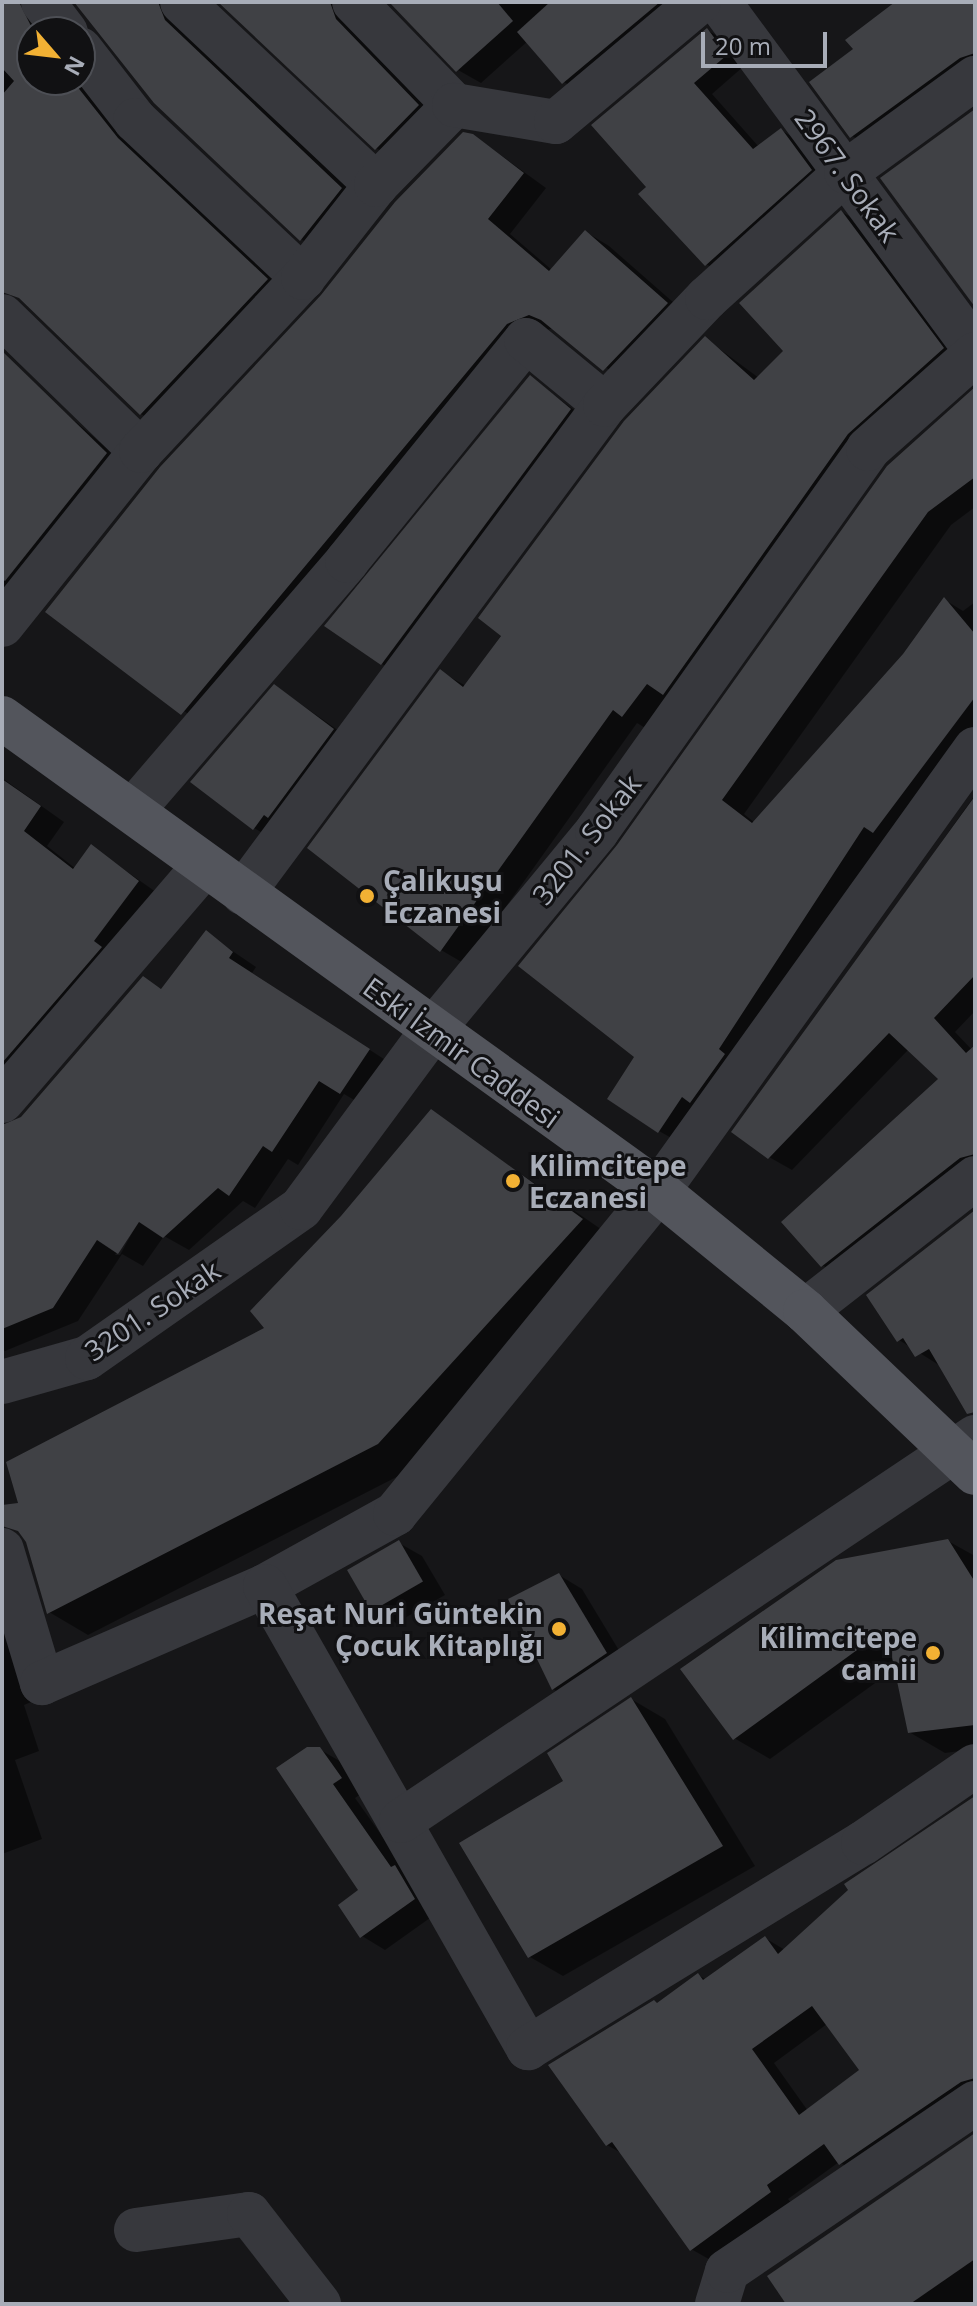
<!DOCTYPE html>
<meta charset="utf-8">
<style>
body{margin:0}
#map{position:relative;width:977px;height:2306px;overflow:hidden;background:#161618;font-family:"Open Sans",sans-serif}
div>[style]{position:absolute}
.shadow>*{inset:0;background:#0007}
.building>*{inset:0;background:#404145;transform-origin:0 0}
.minor>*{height:44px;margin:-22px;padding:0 22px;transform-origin:22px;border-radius:22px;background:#37383d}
.major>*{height:44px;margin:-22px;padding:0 22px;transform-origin:22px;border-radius:22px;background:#53555c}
.dots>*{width:22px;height:22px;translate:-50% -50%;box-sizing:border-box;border:4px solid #111113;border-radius:50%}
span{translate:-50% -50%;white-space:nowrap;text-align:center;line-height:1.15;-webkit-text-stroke:6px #111113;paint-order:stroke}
.street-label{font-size:28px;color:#a8adb8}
.poi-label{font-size:28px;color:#a8adb8;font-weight:700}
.left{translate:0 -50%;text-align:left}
.right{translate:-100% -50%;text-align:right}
.frame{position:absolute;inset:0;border:4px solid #a8adb8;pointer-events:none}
.north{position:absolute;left:16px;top:16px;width:80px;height:80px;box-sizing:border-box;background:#111113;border:2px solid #4d4f55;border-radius:50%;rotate:118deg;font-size:22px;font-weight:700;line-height:32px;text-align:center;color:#a8adb8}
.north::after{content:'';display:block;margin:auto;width:28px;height:36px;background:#f2b134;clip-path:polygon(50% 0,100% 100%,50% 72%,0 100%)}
.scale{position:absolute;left:701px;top:32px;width:126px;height:36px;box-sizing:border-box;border:4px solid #a8adb8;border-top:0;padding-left:10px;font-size:24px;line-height:28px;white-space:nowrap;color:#a8adb8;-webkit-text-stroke:6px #111113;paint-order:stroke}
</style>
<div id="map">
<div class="shadow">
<div style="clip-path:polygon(2px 2px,11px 2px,41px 32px,32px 32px,32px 80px,80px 80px,289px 293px,164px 427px,141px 414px,2px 280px)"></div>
<div style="clip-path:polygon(77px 2px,188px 2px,364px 202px,324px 253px,301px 239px,155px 102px)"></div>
<div style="clip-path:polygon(221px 2px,360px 2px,441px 119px,400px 162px,376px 148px)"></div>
<div style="clip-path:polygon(392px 2px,699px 2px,587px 96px,564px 82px,528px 41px,481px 83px,458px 70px)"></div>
<div style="clip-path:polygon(897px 2px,975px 2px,975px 77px,875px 150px,852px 136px,855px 50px)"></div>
<div style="clip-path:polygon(707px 30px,726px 41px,744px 66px,712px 94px,759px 147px,781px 130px,799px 141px,829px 181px,725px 275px,706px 264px,648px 187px)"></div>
<div style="clip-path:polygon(473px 135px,546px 188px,510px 234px,552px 270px,586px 232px,609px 246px,690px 317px,627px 383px,553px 328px,531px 336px,206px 727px,48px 611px)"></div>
<div style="clip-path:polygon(842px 212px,866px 226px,967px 363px,647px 729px,637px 723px,465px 964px,441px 950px,441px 672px,466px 686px,706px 339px,759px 378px,786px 351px)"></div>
<div style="clip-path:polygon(2px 360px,133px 470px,2px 594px)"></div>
<div style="clip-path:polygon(530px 378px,592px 423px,404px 676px,382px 664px)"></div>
<div style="clip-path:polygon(975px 402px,975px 507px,951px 525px,744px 814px,755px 823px,904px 655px,945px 600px,963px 611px,975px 602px,975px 744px,682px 1144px,659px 1131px,636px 1057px,521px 966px)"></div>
<div style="clip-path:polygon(275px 686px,366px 750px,287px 847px,254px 828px)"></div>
<div style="clip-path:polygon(evenodd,2px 778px,64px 822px,47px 846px,76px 869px,92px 847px,163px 897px,7px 1099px,3px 1126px,22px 1119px,143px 979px,163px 990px,206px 933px,256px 967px,252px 973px,393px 1065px,366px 1107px,344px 1094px,298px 1165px,288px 1159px,255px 1208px,243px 1201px,189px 1250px,164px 1236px,143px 1266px,122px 1254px,78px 1321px,5px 1351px,2px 1349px,2px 778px,143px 1213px,120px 1255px,115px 1255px,143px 1213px)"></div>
<div style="clip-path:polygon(975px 795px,975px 1011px,955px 1032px,975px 1053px,975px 1177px,845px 1278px,822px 1265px,941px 1079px,909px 1049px,792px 1170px,769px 1157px,883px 924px)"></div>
<div style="clip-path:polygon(431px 1112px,621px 1243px,418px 1466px,88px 1635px,49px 1612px,267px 1329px,343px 1218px)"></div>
<div style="clip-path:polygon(975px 1212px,975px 1416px,942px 1367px,899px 1340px)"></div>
<div style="clip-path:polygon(948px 1541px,975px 1556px,975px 1749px,945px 1753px,909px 1732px,896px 1668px,770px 1759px,734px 1738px)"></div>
<div style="clip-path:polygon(399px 1543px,422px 1556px,445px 1595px,396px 1623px,373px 1610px)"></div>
<div style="clip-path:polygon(559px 1575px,582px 1589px,629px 1667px,576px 1702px,553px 1689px)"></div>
<div style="clip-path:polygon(2px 1601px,36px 1700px,24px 1705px,39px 1751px,15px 1760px,42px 1839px,2px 1854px)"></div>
<div style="clip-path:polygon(631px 1699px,665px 1719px,755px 1866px,563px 1976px,530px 1957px)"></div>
<div style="clip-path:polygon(319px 1749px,343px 1763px,364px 1792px,355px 1798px,437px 1913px,385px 1950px,362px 1936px,361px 1891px)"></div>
<div style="clip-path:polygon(evenodd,975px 1798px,975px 2101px,864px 2177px,839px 2162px,788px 2199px,793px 2205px,714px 2262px,691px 2249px,623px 2154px,607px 2145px,658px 2005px,698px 1975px,707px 1980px,765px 1938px,785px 1950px,975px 1798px,827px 2024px,862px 2070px,808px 2111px,774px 2063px,827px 2024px)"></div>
<div style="clip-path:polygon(975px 2136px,975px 2304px,787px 2304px)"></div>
</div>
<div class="building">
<div style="clip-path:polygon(2px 2px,19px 2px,34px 32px,32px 80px,72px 80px,118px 138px,268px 279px,140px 415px,19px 298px,2px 292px,2px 95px,14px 81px,2px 68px)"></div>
<div style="clip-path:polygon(74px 2px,158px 2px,165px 20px,342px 188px,300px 241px,154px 103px)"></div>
<div style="clip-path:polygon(218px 2px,330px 2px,336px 19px,419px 105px,375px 150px)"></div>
<div style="clip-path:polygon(389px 2px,497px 2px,513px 21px,456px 72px)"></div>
<div style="clip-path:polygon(550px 2px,660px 2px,562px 84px,517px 32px)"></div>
<div style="clip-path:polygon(895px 2px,975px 2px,975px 53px,960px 58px,850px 138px,809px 82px,853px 49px,845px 40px)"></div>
<div style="clip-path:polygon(707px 28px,727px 55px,694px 83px,753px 149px,781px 128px,812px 170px,705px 266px,638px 194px,646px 187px,591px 125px)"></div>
<div style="clip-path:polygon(975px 109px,975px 307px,880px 178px)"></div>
<div style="clip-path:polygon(463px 132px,473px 134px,524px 173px,488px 219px,549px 271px,585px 230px,668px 303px,603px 371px,541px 320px,529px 315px,507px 324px,181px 715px,45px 612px,160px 467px,321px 295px,395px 202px)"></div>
<div style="clip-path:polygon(841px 210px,944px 348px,848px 434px,663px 695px,647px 684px,622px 717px,613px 710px,440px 952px,307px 848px,440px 669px,463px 687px,501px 636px,478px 618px,624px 421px,705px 336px,754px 380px,783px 351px,739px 303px)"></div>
<div style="clip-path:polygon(2px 351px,107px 453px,5px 581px,2px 579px)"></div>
<div style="clip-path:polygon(530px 375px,571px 409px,381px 665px,324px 626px)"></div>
<div style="clip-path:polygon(975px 387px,975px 477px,928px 512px,722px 800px,752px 823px,903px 654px,944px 597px,975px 634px,975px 697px,873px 833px,864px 827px,719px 1049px,725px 1054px,690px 1103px,682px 1097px,658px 1133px,607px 1099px,634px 1057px,518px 966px,617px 845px,887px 466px)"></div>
<div style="clip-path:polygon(274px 684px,334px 729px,268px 818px,264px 815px,253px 830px,190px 782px)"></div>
<div style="clip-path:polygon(2px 779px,41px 806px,24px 831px,73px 869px,91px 844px,139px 881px,94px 941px,102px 947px,2px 1063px)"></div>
<div style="clip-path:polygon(975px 796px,975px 975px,934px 1018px,966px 1053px,975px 1045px,975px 1154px,960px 1158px,821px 1267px,781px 1222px,938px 1079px,889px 1033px,768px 1159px,731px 1132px)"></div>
<div style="clip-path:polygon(206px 930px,233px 952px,229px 958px,370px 1049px,340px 1094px,319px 1081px,272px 1152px,263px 1146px,229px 1196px,218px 1188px,163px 1238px,139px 1222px,118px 1254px,97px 1240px,53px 1308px,2px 1329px,2px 1125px,21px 1117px,143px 976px,161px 989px)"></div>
<div style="clip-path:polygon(431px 1109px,583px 1219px,378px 1444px,47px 1614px,26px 1542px,18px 1531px,2px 1526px,2px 1505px,18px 1503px,6px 1462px,264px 1328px,250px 1311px,341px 1216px)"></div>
<div style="clip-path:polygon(975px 1210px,975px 1412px,967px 1414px,929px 1349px,915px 1357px,903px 1338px,897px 1342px,866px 1295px)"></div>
<div style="clip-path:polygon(948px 1539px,975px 1582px,975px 1725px,908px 1733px,886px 1629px,733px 1740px,680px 1669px,836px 1560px)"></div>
<div style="left:399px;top:1540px;width:48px;height:60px;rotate:60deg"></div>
<div style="clip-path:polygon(559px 1573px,607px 1653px,552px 1690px,508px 1599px)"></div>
<div style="clip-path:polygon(631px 1697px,723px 1846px,528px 1958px,459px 1843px,563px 1781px,547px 1753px)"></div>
<div style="clip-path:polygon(307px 1747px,320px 1747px,342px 1778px,333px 1784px,391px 1867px,395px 1865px,415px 1899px,360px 1938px,338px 1905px,358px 1890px,276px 1768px)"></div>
<div style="clip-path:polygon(evenodd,975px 1796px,975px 2078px,961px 2082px,839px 2165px,824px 2144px,767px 2185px,771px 2192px,690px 2251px,612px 2142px,606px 2146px,548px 2065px,654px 2000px,657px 2003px,698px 1973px,703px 1980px,765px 1936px,778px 1954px,848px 1890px,844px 1884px,975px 1796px,812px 2006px,859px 2070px,799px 2115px,752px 2049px,812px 2006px)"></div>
<div style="clip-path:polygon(975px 2133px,975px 2259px,910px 2304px,786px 2304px,767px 2276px)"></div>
</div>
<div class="minor">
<div style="left:43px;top:2px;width:38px;rotate:53deg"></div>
<div style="left:182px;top:2px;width:267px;rotate:43.3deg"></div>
<div style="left:354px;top:2px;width:144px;rotate:45.8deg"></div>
<div style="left:719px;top:2px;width:431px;rotate:53.6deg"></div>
<div style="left:80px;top:49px;width:90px;rotate:52.2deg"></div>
<div style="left:135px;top:120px;width:231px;rotate:43.2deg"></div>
<div style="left:2px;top:316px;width:194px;rotate:44.2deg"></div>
<div style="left:2px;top:625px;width:223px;rotate:-51.4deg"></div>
<div style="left:141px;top:451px;width:237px;rotate:-46.9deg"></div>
<div style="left:303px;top:278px;width:118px;rotate:-51.9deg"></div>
<div style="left:376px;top:185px;width:112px;rotate:-45.7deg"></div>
<div style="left:454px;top:105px;width:103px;rotate:9.5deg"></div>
<div style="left:556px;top:122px;width:187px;rotate:-40deg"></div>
<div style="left:134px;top:809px;width:327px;rotate:-49.3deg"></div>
<div style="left:347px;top:561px;width:284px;rotate:-51deg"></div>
<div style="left:526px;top:340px;width:102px;rotate:39.4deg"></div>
<div style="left:243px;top:893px;width:608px;rotate:-53.43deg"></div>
<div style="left:605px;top:405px;width:148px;rotate:-46.4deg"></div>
<div style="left:707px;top:298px;width:188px;rotate:-42.2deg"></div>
<div style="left:846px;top:172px;width:160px;rotate:-36.1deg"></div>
<div style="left:2px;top:1101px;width:311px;rotate:-49.3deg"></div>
<div style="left:805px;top:1311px;width:216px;rotate:-38deg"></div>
<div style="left:2px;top:1382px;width:88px;rotate:-15.8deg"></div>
<div style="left:87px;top:1358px;width:261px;rotate:-35deg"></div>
<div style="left:301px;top:1208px;width:219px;rotate:-53.5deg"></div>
<div style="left:431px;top:1032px;width:261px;rotate:-50.4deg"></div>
<div style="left:597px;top:831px;width:468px;rotate:-54.6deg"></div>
<div style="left:868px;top:449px;width:143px;rotate:-41.6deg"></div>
<div style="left:2px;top:1550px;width:139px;rotate:73.3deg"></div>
<div style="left:42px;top:1683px;width:243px;rotate:-23.5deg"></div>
<div style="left:265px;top:1586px;width:149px;rotate:-29deg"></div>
<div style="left:395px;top:1514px;width:417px;rotate:-50.8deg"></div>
<div style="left:658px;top:1191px;width:544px;rotate:-54.35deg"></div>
<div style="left:265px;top:1586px;width:532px;rotate:60.35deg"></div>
<div style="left:528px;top:2048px;width:393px;rotate:-31.5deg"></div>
<div style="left:863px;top:1843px;width:136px;rotate:-34.5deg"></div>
<div style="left:401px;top:1821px;width:691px;rotate:-33.78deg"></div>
<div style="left:136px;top:2230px;width:114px;rotate:-8.1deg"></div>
<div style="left:249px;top:2214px;width:114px;rotate:52.1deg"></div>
<div style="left:717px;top:2304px;width:34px;rotate:-73deg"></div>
<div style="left:727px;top:2271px;width:300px;rotate:-34.1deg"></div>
</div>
<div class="major">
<div style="left:2px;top:718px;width:809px;rotate:35.79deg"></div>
<div style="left:658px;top:1191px;width:190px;rotate:39.2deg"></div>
<div style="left:805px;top:1311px;width:235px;rotate:43.6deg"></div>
</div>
<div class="dots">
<div style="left:367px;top:896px;background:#f2b134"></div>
<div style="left:513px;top:1181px;background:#f2b134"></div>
<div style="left:559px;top:1629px;background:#f2b134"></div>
<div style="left:933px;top:1653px;background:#f2b134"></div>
</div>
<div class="street-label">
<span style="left:848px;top:175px;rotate:54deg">2967. Sokak</span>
<span style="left:586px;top:839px;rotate:-52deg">3201. Sokak</span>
<span style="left:462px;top:1052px;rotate:36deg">Eski İzmir Caddesi</span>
<span style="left:152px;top:1310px;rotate:-34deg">3201. Sokak</span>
</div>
<div class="poi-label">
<span class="left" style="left:383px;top:896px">Çalıkuşu<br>Eczanesi</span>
<span class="left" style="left:529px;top:1181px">Kilimcitepe<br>Eczanesi</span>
<span class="right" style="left:543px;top:1629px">Reşat Nuri Güntekin<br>Çocuk Kitaplığı</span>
<span class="right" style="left:917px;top:1653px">Kilimcitepe<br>camii</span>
</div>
<div class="frame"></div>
<div class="north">N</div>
<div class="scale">20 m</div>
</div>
